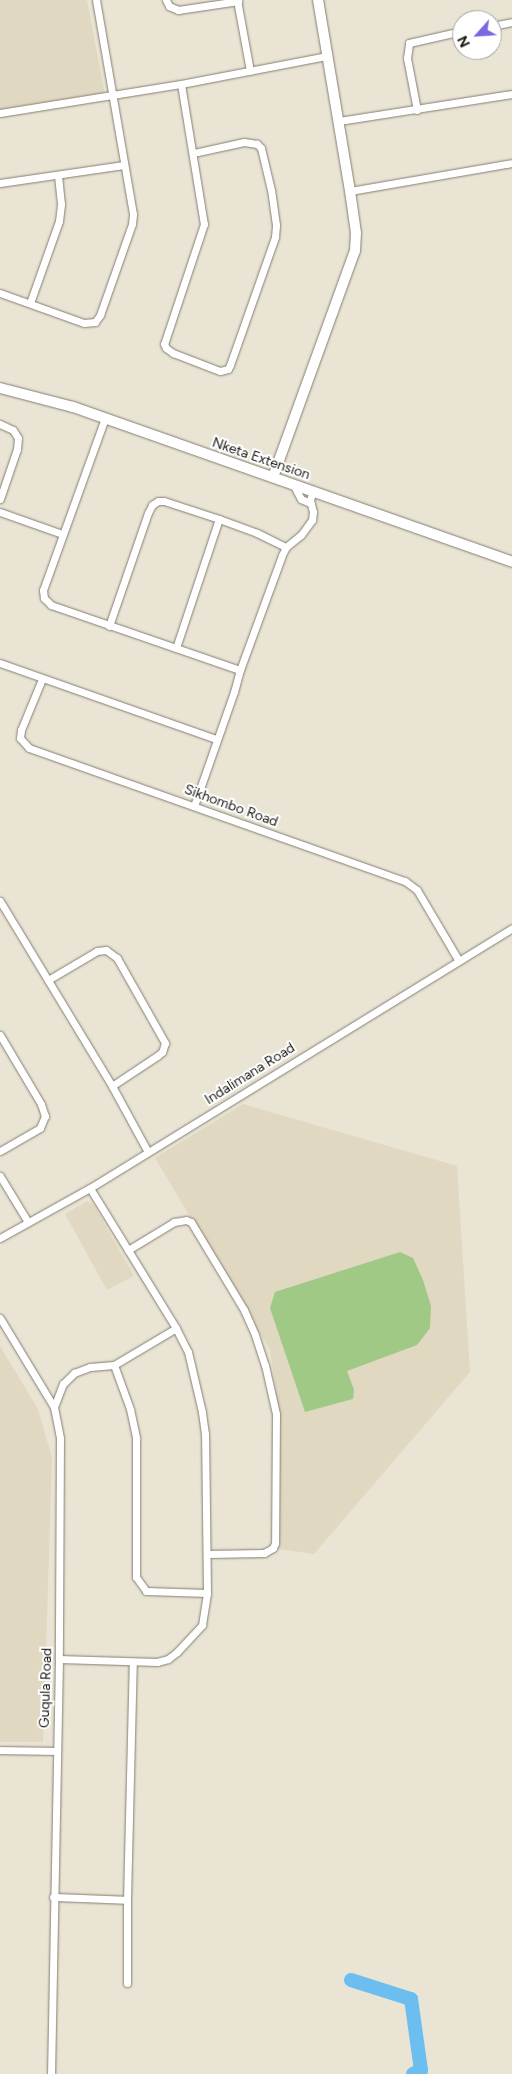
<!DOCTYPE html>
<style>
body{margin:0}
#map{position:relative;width:512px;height:2074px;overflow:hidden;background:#e9e4d4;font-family:Figtree,sans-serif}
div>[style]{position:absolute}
.built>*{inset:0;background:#e0d8c1}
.green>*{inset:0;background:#9fc985}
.river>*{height:14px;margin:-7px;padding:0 7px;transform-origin:7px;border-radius:7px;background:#6cbef0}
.roads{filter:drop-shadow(0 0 1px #837e71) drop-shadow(0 0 1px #837e71)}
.street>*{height:7px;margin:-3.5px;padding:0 3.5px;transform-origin:3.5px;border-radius:3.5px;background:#fff}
.secondary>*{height:10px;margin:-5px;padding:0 5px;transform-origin:5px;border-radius:5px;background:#fff}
span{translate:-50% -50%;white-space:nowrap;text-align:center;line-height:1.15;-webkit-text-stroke:4px #fff;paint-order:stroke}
.street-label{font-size:14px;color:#1a1813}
.north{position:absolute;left:452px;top:10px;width:50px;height:50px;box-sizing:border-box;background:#fff;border:1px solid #a3a3a1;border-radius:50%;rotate:244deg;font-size:14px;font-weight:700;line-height:20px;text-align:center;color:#1a1813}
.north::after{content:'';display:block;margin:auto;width:18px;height:22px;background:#7f66e1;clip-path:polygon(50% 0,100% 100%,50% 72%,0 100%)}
</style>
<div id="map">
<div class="built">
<div style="clip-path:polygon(0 0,87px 0,105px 95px,0 111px)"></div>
<div style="clip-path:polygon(243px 1104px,457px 1166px,470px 1372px,314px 1554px,278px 1549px,279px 1413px,270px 1350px,155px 1158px)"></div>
<div style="clip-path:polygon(87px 1201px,94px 1205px,134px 1276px,107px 1290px,65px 1214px)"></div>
<div style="clip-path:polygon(0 1346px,38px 1409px,52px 1458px,43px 1742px,0 1742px)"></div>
</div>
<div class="green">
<div style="clip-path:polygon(400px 1252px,413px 1258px,423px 1280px,431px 1306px,430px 1328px,417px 1345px,347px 1371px,354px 1390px,353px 1399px,305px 1412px,270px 1308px,275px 1292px)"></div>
</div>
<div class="river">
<div style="left:351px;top:1980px;width:63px;rotate:17.6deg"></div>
<div style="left:411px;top:1999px;width:72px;rotate:82deg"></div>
<div style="left:421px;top:2070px;width:9px;rotate:153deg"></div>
</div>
<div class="roads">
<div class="street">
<div style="left:166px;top:0;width:7px;rotate:63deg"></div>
<div style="left:169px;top:6px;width:10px;rotate:24deg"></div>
<div style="left:178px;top:10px;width:61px;rotate:-8.5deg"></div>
<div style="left:237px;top:0;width:72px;rotate:79.6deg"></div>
<div style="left:492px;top:26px;width:20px;rotate:-11deg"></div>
<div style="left:181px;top:84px;width:142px;rotate:80.7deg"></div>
<div style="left:204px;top:224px;width:126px;rotate:108.4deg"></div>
<div style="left:164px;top:344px;width:4px;rotate:63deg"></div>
<div style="left:166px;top:348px;width:9px;rotate:36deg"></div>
<div style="left:173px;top:353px;width:50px;rotate:21deg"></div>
<div style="left:220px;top:371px;width:8px;rotate:-14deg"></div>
<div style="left:228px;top:369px;width:4px;rotate:-63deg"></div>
<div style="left:230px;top:365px;width:136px;rotate:-70.6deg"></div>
<div style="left:275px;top:237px;width:12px;rotate:-85deg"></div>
<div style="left:276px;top:225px;width:35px;rotate:-98deg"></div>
<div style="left:271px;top:190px;width:43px;rotate:-103.4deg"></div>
<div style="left:261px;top:148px;width:6px;rotate:-135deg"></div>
<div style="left:257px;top:144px;width:13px;rotate:-171deg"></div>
<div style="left:244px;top:142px;width:51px;rotate:167.6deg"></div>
<div style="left:417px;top:110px;width:53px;rotate:-100.9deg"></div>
<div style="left:407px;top:58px;width:15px;rotate:-82deg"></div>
<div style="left:409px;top:43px;width:54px;rotate:-12.8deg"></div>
<div style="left:0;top:113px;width:183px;rotate:-9.1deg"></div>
<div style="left:181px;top:84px;width:149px;rotate:-10.9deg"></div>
<div style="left:339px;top:121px;width:175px;rotate:-8.9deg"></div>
<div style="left:0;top:183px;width:125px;rotate:-8.3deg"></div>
<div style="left:350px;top:191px;width:164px;rotate:-9.8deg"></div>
<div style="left:0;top:293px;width:89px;rotate:19.7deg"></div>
<div style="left:84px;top:323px;width:11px;rotate:-5deg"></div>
<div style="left:95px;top:322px;width:9px;rotate:-54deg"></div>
<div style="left:100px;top:315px;width:96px;rotate:-70.6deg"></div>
<div style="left:132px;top:224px;width:10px;rotate:-84deg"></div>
<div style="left:133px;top:214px;width:217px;rotate:-99.8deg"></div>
<div style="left:30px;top:303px;width:87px;rotate:-70.5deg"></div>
<div style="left:59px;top:221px;width:17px;rotate:-83deg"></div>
<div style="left:61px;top:204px;width:28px;rotate:-96deg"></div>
<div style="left:105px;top:418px;width:183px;rotate:109.8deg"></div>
<div style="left:43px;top:590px;width:8px;rotate:83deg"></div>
<div style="left:44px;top:598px;width:10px;rotate:45deg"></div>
<div style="left:51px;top:605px;width:200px;rotate:19deg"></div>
<div style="left:0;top:424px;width:14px;rotate:25deg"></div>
<div style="left:13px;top:430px;width:9px;rotate:58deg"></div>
<div style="left:18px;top:438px;width:11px;rotate:95deg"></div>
<div style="left:17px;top:449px;width:53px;rotate:108.8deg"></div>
<div style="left:293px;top:484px;width:17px;rotate:62deg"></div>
<div style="left:301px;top:499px;width:10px;rotate:24deg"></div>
<div style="left:0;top:512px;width:66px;rotate:19.5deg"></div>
<div style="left:109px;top:626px;width:120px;rotate:-71deg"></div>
<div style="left:148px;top:513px;width:9px;rotate:-63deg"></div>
<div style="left:152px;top:505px;width:7px;rotate:-34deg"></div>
<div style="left:158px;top:501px;width:6px"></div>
<div style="left:164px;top:501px;width:58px;rotate:18.1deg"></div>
<div style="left:219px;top:519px;width:40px;rotate:20.2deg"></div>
<div style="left:257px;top:533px;width:32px;rotate:26deg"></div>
<div style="left:176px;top:648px;width:136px;rotate:-71.6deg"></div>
<div style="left:0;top:663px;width:229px;rotate:19.4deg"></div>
<div style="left:42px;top:679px;width:55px;rotate:112.4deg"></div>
<div style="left:21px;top:730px;width:8px;rotate:97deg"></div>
<div style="left:20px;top:738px;width:13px;rotate:48deg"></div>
<div style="left:29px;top:748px;width:399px;rotate:19.5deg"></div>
<div style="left:405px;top:881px;width:15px;rotate:37deg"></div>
<div style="left:417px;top:890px;width:82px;rotate:59.4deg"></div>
<div style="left:194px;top:806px;width:121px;rotate:-70.7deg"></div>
<div style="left:234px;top:692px;width:23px;rotate:-75deg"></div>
<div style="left:240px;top:670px;width:122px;rotate:-69.9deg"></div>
<div style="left:282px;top:555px;width:9px;rotate:-63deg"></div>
<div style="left:286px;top:547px;width:19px;rotate:-39deg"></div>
<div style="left:301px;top:535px;width:19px;rotate:-54deg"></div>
<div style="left:312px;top:520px;width:8px;rotate:-83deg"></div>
<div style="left:313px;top:512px;width:12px;rotate:-104deg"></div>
<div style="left:310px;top:500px;width:9px;rotate:-72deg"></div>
<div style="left:0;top:901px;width:216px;rotate:58.8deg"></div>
<div style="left:112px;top:1086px;width:75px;rotate:61.4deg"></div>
<div style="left:48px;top:980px;width:57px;rotate:-30.6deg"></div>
<div style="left:97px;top:951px;width:9px;rotate:-6deg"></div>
<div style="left:106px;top:950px;width:14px;rotate:36deg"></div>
<div style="left:117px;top:958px;width:98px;rotate:60.5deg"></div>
<div style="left:165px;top:1043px;width:9px;rotate:108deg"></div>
<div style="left:162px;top:1052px;width:6px;rotate:141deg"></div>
<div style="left:157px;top:1056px;width:54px;rotate:146.3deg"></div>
<div style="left:0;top:1035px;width:80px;rotate:59.3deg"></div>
<div style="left:41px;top:1104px;width:13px;rotate:72deg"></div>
<div style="left:45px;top:1116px;width:13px;rotate:113deg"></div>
<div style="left:40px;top:1128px;width:46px;rotate:150.1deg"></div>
<div style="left:0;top:1176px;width:54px;rotate:58.7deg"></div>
<div style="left:0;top:1238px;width:103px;rotate:-29.1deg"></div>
<div style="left:90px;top:1188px;width:496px;rotate:-31.6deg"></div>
<div style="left:128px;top:1250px;width:54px;rotate:-31.3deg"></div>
<div style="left:174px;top:1222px;width:12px;rotate:-9deg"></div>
<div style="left:186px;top:1220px;width:5px;rotate:22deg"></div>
<div style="left:191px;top:1222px;width:103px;rotate:58.9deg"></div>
<div style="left:244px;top:1310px;width:27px;rotate:66deg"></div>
<div style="left:255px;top:1335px;width:32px;rotate:72deg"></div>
<div style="left:265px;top:1365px;width:50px;rotate:77.3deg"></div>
<div style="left:276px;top:1414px;width:129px;rotate:90.4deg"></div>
<div style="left:275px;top:1543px;width:5px;rotate:112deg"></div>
<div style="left:273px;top:1548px;width:10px;rotate:151deg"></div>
<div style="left:264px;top:1553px;width:56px;rotate:179deg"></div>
<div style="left:0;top:1318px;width:104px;rotate:58.8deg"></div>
<div style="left:54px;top:1407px;width:32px;rotate:79deg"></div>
<div style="left:60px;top:1438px;width:221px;rotate:90.3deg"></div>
<div style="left:59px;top:1659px;width:415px;rotate:91.1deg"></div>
<div style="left:114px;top:1365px;width:47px;rotate:70deg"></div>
<div style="left:130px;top:1409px;width:30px;rotate:78deg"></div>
<div style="left:136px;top:1438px;width:139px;rotate:90deg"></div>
<div style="left:136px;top:1577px;width:17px;rotate:54deg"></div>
<div style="left:146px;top:1591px;width:61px;rotate:1.9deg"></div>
<div style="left:54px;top:1407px;width:25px;rotate:-69deg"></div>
<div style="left:63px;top:1384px;width:16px;rotate:-45deg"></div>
<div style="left:74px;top:1373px;width:17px;rotate:-21deg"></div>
<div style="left:90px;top:1367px;width:24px;rotate:-5deg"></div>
<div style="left:114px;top:1365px;width:72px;rotate:-30.8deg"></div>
<div style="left:59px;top:1659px;width:98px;rotate:1.8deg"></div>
<div style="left:157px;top:1662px;width:11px;rotate:-15deg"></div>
<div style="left:168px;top:1659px;width:11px;rotate:-38deg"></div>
<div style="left:177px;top:1652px;width:37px;rotate:-47deg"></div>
<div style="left:202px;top:1625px;width:32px;rotate:-81deg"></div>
<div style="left:207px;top:1593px;width:159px;rotate:-90.7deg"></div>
<div style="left:205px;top:1434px;width:22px;rotate:-98deg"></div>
<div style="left:202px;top:1412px;width:62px;rotate:-103.1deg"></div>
<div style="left:188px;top:1352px;width:27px;rotate:-117deg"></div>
<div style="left:176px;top:1328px;width:164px;rotate:-121.6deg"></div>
<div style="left:0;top:1750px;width:56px;rotate:1deg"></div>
<div style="left:53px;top:1897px;width:74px;rotate:2.3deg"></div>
<div style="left:127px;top:1900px;width:238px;rotate:-88.6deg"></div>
<div style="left:127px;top:1983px;width:83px;rotate:-90deg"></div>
</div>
<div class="secondary">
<div style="left:0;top:388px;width:75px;rotate:14.6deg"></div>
<div style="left:73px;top:407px;width:466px;rotate:19.4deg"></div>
<div style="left:273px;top:477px;width:240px;rotate:-70.1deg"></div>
<div style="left:355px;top:251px;width:18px;rotate:-87deg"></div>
<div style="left:356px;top:233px;width:42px;rotate:-98.1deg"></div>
<div style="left:350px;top:191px;width:194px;rotate:-99.5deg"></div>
</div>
</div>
<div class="street-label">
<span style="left:261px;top:459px;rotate:19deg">Nketa Extension</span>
<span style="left:231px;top:806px;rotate:20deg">Sikhombo Road</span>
<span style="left:250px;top:1074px;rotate:-32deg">Indalimana Road</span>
<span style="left:46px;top:1688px;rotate:-88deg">Guqula Road</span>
</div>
<div class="north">N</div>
</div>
